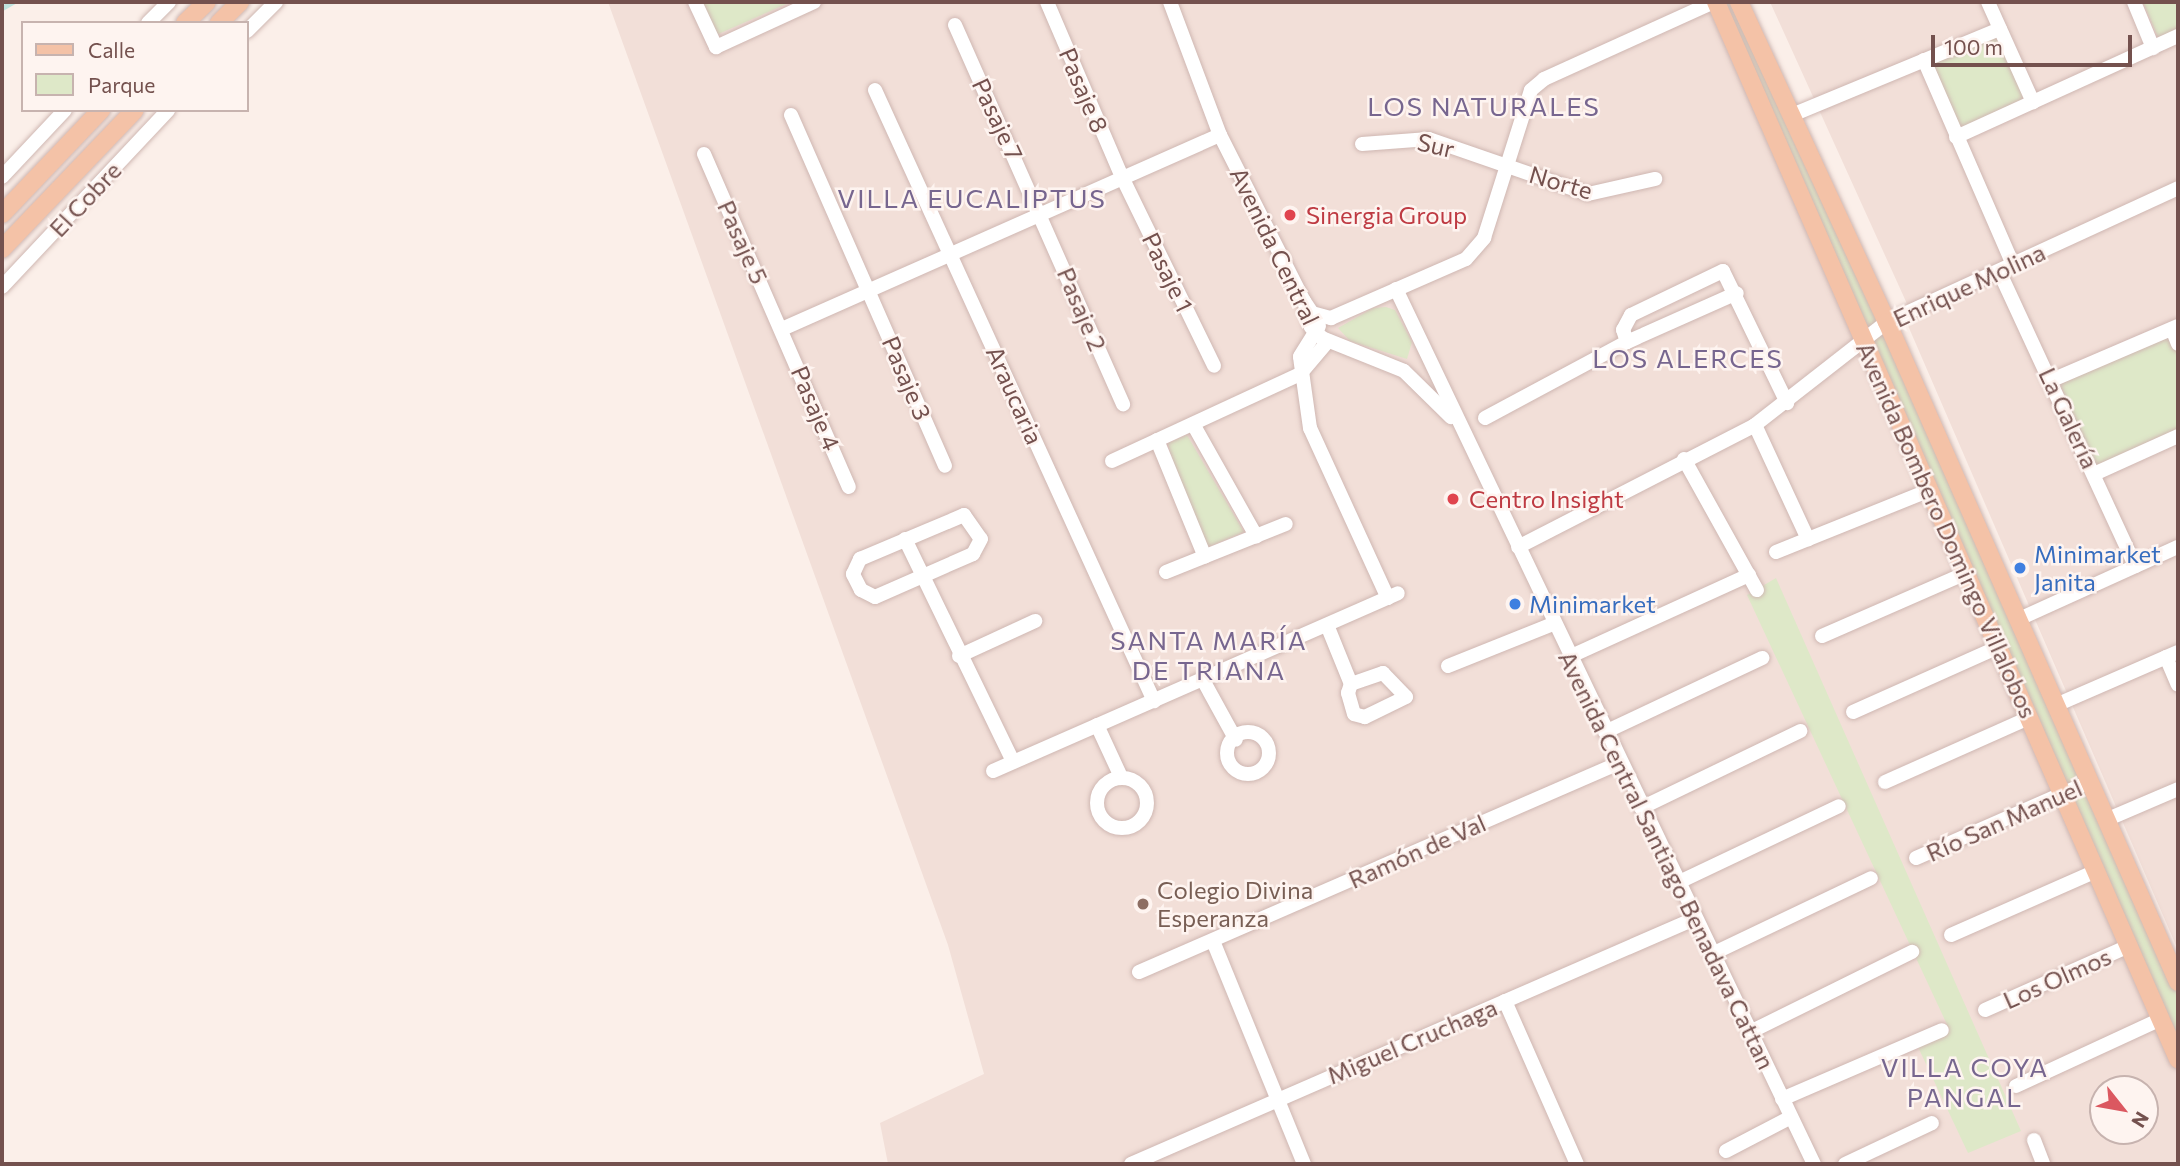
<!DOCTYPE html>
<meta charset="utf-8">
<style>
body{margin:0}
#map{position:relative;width:2180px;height:1166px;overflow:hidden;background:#fbefe9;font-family:Commissioner,sans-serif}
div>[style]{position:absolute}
.residential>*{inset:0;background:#f2dfd8}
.green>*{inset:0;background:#dee8c8;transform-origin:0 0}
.stream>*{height:4.5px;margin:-2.25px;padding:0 2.25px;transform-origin:2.25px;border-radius:2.25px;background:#bfe4df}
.roads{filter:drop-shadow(0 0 2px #cfb7b2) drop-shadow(0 0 2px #cfb7b2)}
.minor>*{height:14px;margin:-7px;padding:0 7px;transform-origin:7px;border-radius:7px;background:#fff}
.minor>.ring{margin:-7px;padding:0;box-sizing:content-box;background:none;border:14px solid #fff;border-radius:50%}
.major>*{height:18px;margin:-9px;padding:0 9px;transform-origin:9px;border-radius:9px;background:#f4c2a7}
.dots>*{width:19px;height:19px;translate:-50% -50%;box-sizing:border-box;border:4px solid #fef4f0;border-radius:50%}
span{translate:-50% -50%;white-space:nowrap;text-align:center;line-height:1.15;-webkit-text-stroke:5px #fef4f0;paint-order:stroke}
.street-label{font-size:24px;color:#74514e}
.health-label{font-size:24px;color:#be3a42}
.left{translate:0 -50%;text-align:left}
.shop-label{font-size:24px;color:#366cbe}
.education-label{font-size:24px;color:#785e54}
.neighbourhood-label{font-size:26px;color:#77668f;letter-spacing:2px}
.frame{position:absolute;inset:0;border:4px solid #74514e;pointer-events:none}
.legend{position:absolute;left:21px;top:21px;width:228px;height:91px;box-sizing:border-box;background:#fef4f0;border:2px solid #c7b3af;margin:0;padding:9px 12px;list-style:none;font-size:21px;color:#74514e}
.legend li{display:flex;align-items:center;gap:14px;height:35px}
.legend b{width:35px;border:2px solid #c7b3af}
.north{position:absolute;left:2089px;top:1075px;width:70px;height:70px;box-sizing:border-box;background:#fef4f0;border:2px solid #c7b3af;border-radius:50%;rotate:121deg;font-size:19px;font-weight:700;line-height:28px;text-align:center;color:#74514e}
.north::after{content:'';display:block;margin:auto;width:24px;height:32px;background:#db5860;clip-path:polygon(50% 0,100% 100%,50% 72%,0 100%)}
.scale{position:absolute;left:1931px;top:35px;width:201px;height:32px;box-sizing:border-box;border:4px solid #74514e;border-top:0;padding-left:9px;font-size:21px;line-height:24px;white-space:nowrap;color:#74514e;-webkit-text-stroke:5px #fef4f0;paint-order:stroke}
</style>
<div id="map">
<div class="residential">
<div style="clip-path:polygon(evenodd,608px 2px,1706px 2px,2178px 1072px,2178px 1164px,888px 1164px,880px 1123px,984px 1074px,948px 945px,608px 2px,2103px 1089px,2145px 1089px,2145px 1131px,2103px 1131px,2103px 1089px)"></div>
<div style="clip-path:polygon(1770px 2px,2178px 2px,2178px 950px,1906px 321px,1913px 317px)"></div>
</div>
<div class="green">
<div style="clip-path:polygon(701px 2px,791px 2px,716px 35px)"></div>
<div style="clip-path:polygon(1715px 2px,1738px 2px,2178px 993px,2178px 1053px)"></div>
<div style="clip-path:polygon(2143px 2px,2178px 2px,2178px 31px,2159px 40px)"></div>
<div style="left:1998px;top:35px;width:72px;height:74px;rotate:66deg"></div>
<div style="clip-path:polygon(1386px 307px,1395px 310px,1412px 342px,1407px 359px,1350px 341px,1338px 328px,1373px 308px)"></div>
<div style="clip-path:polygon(2178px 332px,2178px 431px,2095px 467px,2060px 384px)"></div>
<div style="clip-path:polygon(1187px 435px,1244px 532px,1208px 547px,1180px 492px,1168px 443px)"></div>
<div style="clip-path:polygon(1776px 578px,2021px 1131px,1968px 1153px,1918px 1047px,1950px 1031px,1747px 595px)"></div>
</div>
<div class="stream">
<div style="left:2px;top:8px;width:13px;rotate:-29deg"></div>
</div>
<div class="roads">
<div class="minor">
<div style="left:695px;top:2px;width:50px;rotate:65deg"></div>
<div style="left:716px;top:47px;width:108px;rotate:-24.7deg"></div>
<div style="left:1047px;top:2px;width:190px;rotate:66.8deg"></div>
<div style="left:1122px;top:177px;width:210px;rotate:64deg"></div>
<div style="left:1170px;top:2px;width:142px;rotate:69.4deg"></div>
<div style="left:1220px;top:135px;width:186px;rotate:63.2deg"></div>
<div style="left:1304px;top:301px;width:27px;rotate:75deg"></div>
<div style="left:1311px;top:327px;width:16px;rotate:45deg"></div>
<div style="left:1322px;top:338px;width:88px;rotate:21.9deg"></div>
<div style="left:1404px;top:371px;width:66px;rotate:44.4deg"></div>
<div style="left:1988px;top:2px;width:110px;rotate:65.8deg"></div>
<div style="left:2134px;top:2px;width:50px;rotate:67.6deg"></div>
<div style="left:148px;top:23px;width:30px;rotate:-45deg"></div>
<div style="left:955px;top:25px;width:415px;rotate:66.1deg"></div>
<div style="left:247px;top:31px;width:41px;rotate:-45deg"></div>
<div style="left:1924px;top:60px;width:223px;rotate:66.5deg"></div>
<div style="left:875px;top:90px;width:672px;rotate:65.46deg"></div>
<div style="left:791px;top:115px;width:383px;rotate:66.3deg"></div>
<div style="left:1792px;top:115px;width:225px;rotate:-22.5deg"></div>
<div style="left:1956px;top:137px;width:244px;rotate:-24.5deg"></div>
<div style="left:1362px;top:144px;width:67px;rotate:-4.3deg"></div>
<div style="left:1429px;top:139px;width:168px;rotate:19.1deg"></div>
<div style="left:1588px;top:194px;width:69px;rotate:-12.6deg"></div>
<div style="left:704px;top:154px;width:363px;rotate:66.5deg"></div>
<div style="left:2px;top:177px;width:92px;rotate:-46.8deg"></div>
<div style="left:1999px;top:271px;width:325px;rotate:65.2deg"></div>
<div style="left:2px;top:287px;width:243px;rotate:-46.8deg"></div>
<div style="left:1396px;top:289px;width:970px;rotate:64.47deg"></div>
<div style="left:1304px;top:301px;width:14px;rotate:56deg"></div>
<div style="left:1312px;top:313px;width:20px;rotate:15deg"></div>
<div style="left:1331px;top:318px;width:147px;rotate:-23.6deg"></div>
<div style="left:1466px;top:259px;width:28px;rotate:-49deg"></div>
<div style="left:1484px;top:238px;width:155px;rotate:-72.4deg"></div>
<div style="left:1531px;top:90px;width:17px;rotate:-40deg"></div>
<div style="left:1544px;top:79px;width:187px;rotate:-24.4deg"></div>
<div style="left:1319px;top:326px;width:36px;rotate:122deg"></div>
<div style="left:1300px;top:357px;width:72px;rotate:82deg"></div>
<div style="left:1310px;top:428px;width:187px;rotate:65.4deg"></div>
<div style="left:782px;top:329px;width:479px;rotate:-23.9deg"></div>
<div style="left:2172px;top:329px;width:16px;rotate:68deg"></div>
<div style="left:1627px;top:342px;width:120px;rotate:-24deg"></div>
<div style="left:1301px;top:373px;width:42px;rotate:-49.8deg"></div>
<div style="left:2052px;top:380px;width:137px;rotate:-23.2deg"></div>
<div style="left:1485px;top:418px;width:161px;rotate:-28.2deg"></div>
<div style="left:1627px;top:342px;width:13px;rotate:-108deg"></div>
<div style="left:1623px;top:330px;width:17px;rotate:-62deg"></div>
<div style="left:1631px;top:315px;width:102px;rotate:-25.6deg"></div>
<div style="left:1723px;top:271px;width:147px;rotate:64.1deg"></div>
<div style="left:1193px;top:424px;width:129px;rotate:60.6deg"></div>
<div style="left:1755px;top:425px;width:126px;rotate:65.1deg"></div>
<div style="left:1157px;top:440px;width:126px;rotate:67.7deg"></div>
<div style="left:1684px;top:459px;width:150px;rotate:60.9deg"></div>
<div style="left:1112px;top:461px;width:207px;rotate:-24.8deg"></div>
<div style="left:2094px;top:474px;width:92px;rotate:-24.3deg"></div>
<div style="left:964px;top:515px;width:29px;rotate:55deg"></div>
<div style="left:981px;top:539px;width:17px;rotate:118deg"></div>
<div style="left:973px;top:554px;width:107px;rotate:156.3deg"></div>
<div style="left:875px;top:597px;width:16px;rotate:-153deg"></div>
<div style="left:861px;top:590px;width:18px;rotate:-117deg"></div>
<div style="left:853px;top:574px;width:17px;rotate:-65deg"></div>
<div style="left:860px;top:559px;width:113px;rotate:-22.9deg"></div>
<div style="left:905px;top:539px;width:247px;rotate:64.1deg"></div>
<div style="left:1518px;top:547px;width:267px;rotate:-27.2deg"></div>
<div style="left:1755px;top:425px;width:167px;rotate:-38deg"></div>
<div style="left:1887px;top:322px;width:320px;rotate:-24.7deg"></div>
<div style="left:1776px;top:552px;width:166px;rotate:-21.9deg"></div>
<div style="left:1166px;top:572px;width:129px;rotate:-21.8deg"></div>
<div style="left:2019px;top:619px;width:175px;rotate:-24.4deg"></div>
<div style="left:1327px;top:625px;width:64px;rotate:67.9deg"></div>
<div style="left:1822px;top:636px;width:157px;rotate:-23.6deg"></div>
<div style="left:959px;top:656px;width:84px;rotate:-24.7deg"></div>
<div style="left:1569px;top:657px;width:198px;rotate:-24.5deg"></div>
<div style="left:2166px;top:657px;width:30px;rotate:67deg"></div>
<div style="left:1448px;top:666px;width:113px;rotate:-21.8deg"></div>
<div style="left:1383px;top:673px;width:33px;rotate:46deg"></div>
<div style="left:1406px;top:697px;width:46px;rotate:154deg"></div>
<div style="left:1365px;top:717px;width:11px;rotate:-165deg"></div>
<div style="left:1354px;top:714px;width:22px;rotate:-106deg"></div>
<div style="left:1348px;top:693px;width:9px;rotate:-72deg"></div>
<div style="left:1351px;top:684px;width:34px;rotate:-19deg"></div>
<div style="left:1203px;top:680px;width:68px;rotate:61.2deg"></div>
<div style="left:2056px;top:705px;width:133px;rotate:-23.5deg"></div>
<div style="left:1853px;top:712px;width:159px;rotate:-24.1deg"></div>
<div style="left:1097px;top:725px;width:57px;rotate:65.2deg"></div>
<div style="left:1605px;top:732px;width:174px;rotate:-25.2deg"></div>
<div class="ring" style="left:1227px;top:732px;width:28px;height:28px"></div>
<div style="left:993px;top:771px;width:442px;rotate:-23.7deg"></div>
<div class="ring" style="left:1097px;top:778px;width:36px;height:36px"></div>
<div style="left:1885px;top:782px;width:158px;rotate:-24deg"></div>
<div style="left:1641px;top:808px;width:177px;rotate:-25.8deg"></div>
<div style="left:2108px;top:819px;width:76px;rotate:-23.2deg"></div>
<div style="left:1916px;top:858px;width:191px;rotate:-23.7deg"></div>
<div style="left:1677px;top:883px;width:179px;rotate:-25.4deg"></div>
<div style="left:1951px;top:935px;width:158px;rotate:-23.8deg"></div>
<div style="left:1213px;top:941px;width:241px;rotate:67.8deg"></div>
<div style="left:1712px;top:954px;width:176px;rotate:-25.5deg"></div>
<div style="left:1139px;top:972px;width:524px;rotate:-23.53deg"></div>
<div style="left:1505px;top:1001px;width:178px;rotate:66.2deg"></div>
<div style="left:1985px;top:1010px;width:158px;rotate:-24deg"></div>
<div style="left:1750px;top:1032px;width:181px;rotate:-26.3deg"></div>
<div style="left:2016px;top:1086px;width:160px;rotate:-24.8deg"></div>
<div style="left:1782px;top:1099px;width:174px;rotate:-23.3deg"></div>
<div style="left:2034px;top:1140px;width:26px;rotate:69deg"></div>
<div style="left:1726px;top:1151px;width:73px;rotate:-27.6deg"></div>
<div style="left:1131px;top:1164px;width:614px;rotate:-23.52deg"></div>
<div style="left:1845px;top:1164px;width:96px;rotate:-25.2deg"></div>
</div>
<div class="major">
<div style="left:1716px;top:2px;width:1154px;rotate:66.39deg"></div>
<div style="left:1739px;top:2px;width:353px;rotate:65.2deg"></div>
<div style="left:1887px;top:322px;width:721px;rotate:66.21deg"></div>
<div style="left:185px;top:23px;width:30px;rotate:-44deg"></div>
<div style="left:219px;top:23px;width:30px;rotate:-45deg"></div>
<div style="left:2px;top:214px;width:144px;rotate:-46.4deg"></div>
<div style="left:2px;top:249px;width:192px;rotate:-46.3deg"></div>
</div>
</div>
<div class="dots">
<div style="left:1290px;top:215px;background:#e0444e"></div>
<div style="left:1453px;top:499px;background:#e0444e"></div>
<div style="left:2020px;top:568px;background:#3f7fe0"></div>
<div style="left:1515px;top:604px;background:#3f7fe0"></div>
<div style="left:1143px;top:904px;background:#8d6e63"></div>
</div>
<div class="street-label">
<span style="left:1084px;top:90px;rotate:67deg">Pasaje 8</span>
<span style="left:998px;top:119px;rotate:65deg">Pasaje 7</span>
<span style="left:1436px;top:145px;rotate:13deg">Sur</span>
<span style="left:1561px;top:182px;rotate:16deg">Norte</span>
<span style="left:85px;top:199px;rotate:-47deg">El Cobre</span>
<span style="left:743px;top:242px;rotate:66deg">Pasaje 5</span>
<span style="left:1275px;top:246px;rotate:64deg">Avenida Central</span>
<span style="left:1168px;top:272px;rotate:64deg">Pasaje 1</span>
<span style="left:1969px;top:285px;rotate:-25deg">Enrique Molina</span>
<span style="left:1082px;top:309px;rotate:67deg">Pasaje 2</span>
<span style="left:907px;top:378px;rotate:67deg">Pasaje 3</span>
<span style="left:1015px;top:395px;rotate:66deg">Araucaria</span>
<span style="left:816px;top:408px;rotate:67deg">Pasaje 4</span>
<span style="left:2069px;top:418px;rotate:65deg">La Galería</span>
<span style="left:1947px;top:530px;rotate:66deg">Avenida Bombero Domingo Villalobos</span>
<span style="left:2004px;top:820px;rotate:-24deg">Río San Manuel</span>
<span style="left:1417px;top:851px;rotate:-24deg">Ramón de Val</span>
<span style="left:1667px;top:860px;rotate:64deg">Avenida Central Santiago Benadava Cattan</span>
<span style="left:2057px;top:978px;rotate:-24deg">Los Olmos</span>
<span style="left:1412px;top:1041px;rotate:-23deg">Miguel Cruchaga</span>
</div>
<div class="health-label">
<span class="left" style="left:1306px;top:215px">Sinergia Group</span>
<span class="left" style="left:1469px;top:499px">Centro Insight</span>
</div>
<div class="shop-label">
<span class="left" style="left:2034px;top:568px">Minimarket<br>Janita</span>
<span class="left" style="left:1529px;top:604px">Minimarket</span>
</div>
<div class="education-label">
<span class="left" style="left:1157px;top:904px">Colegio Divina<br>Esperanza</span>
</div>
<div class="neighbourhood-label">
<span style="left:1484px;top:106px">LOS NATURALES</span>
<span style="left:972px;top:198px">VILLA EUCALIPTUS</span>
<span style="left:1688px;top:358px">LOS ALERCES</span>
<span style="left:1209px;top:655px">SANTA MARÍA<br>DE TRIANA</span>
<span style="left:1965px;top:1082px">VILLA COYA<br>PANGAL</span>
</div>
<div class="frame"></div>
<ul class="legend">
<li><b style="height:9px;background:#f4c2a7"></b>Calle</li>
<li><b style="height:19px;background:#dee8c8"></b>Parque</li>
</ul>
<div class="north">N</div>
<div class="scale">100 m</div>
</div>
